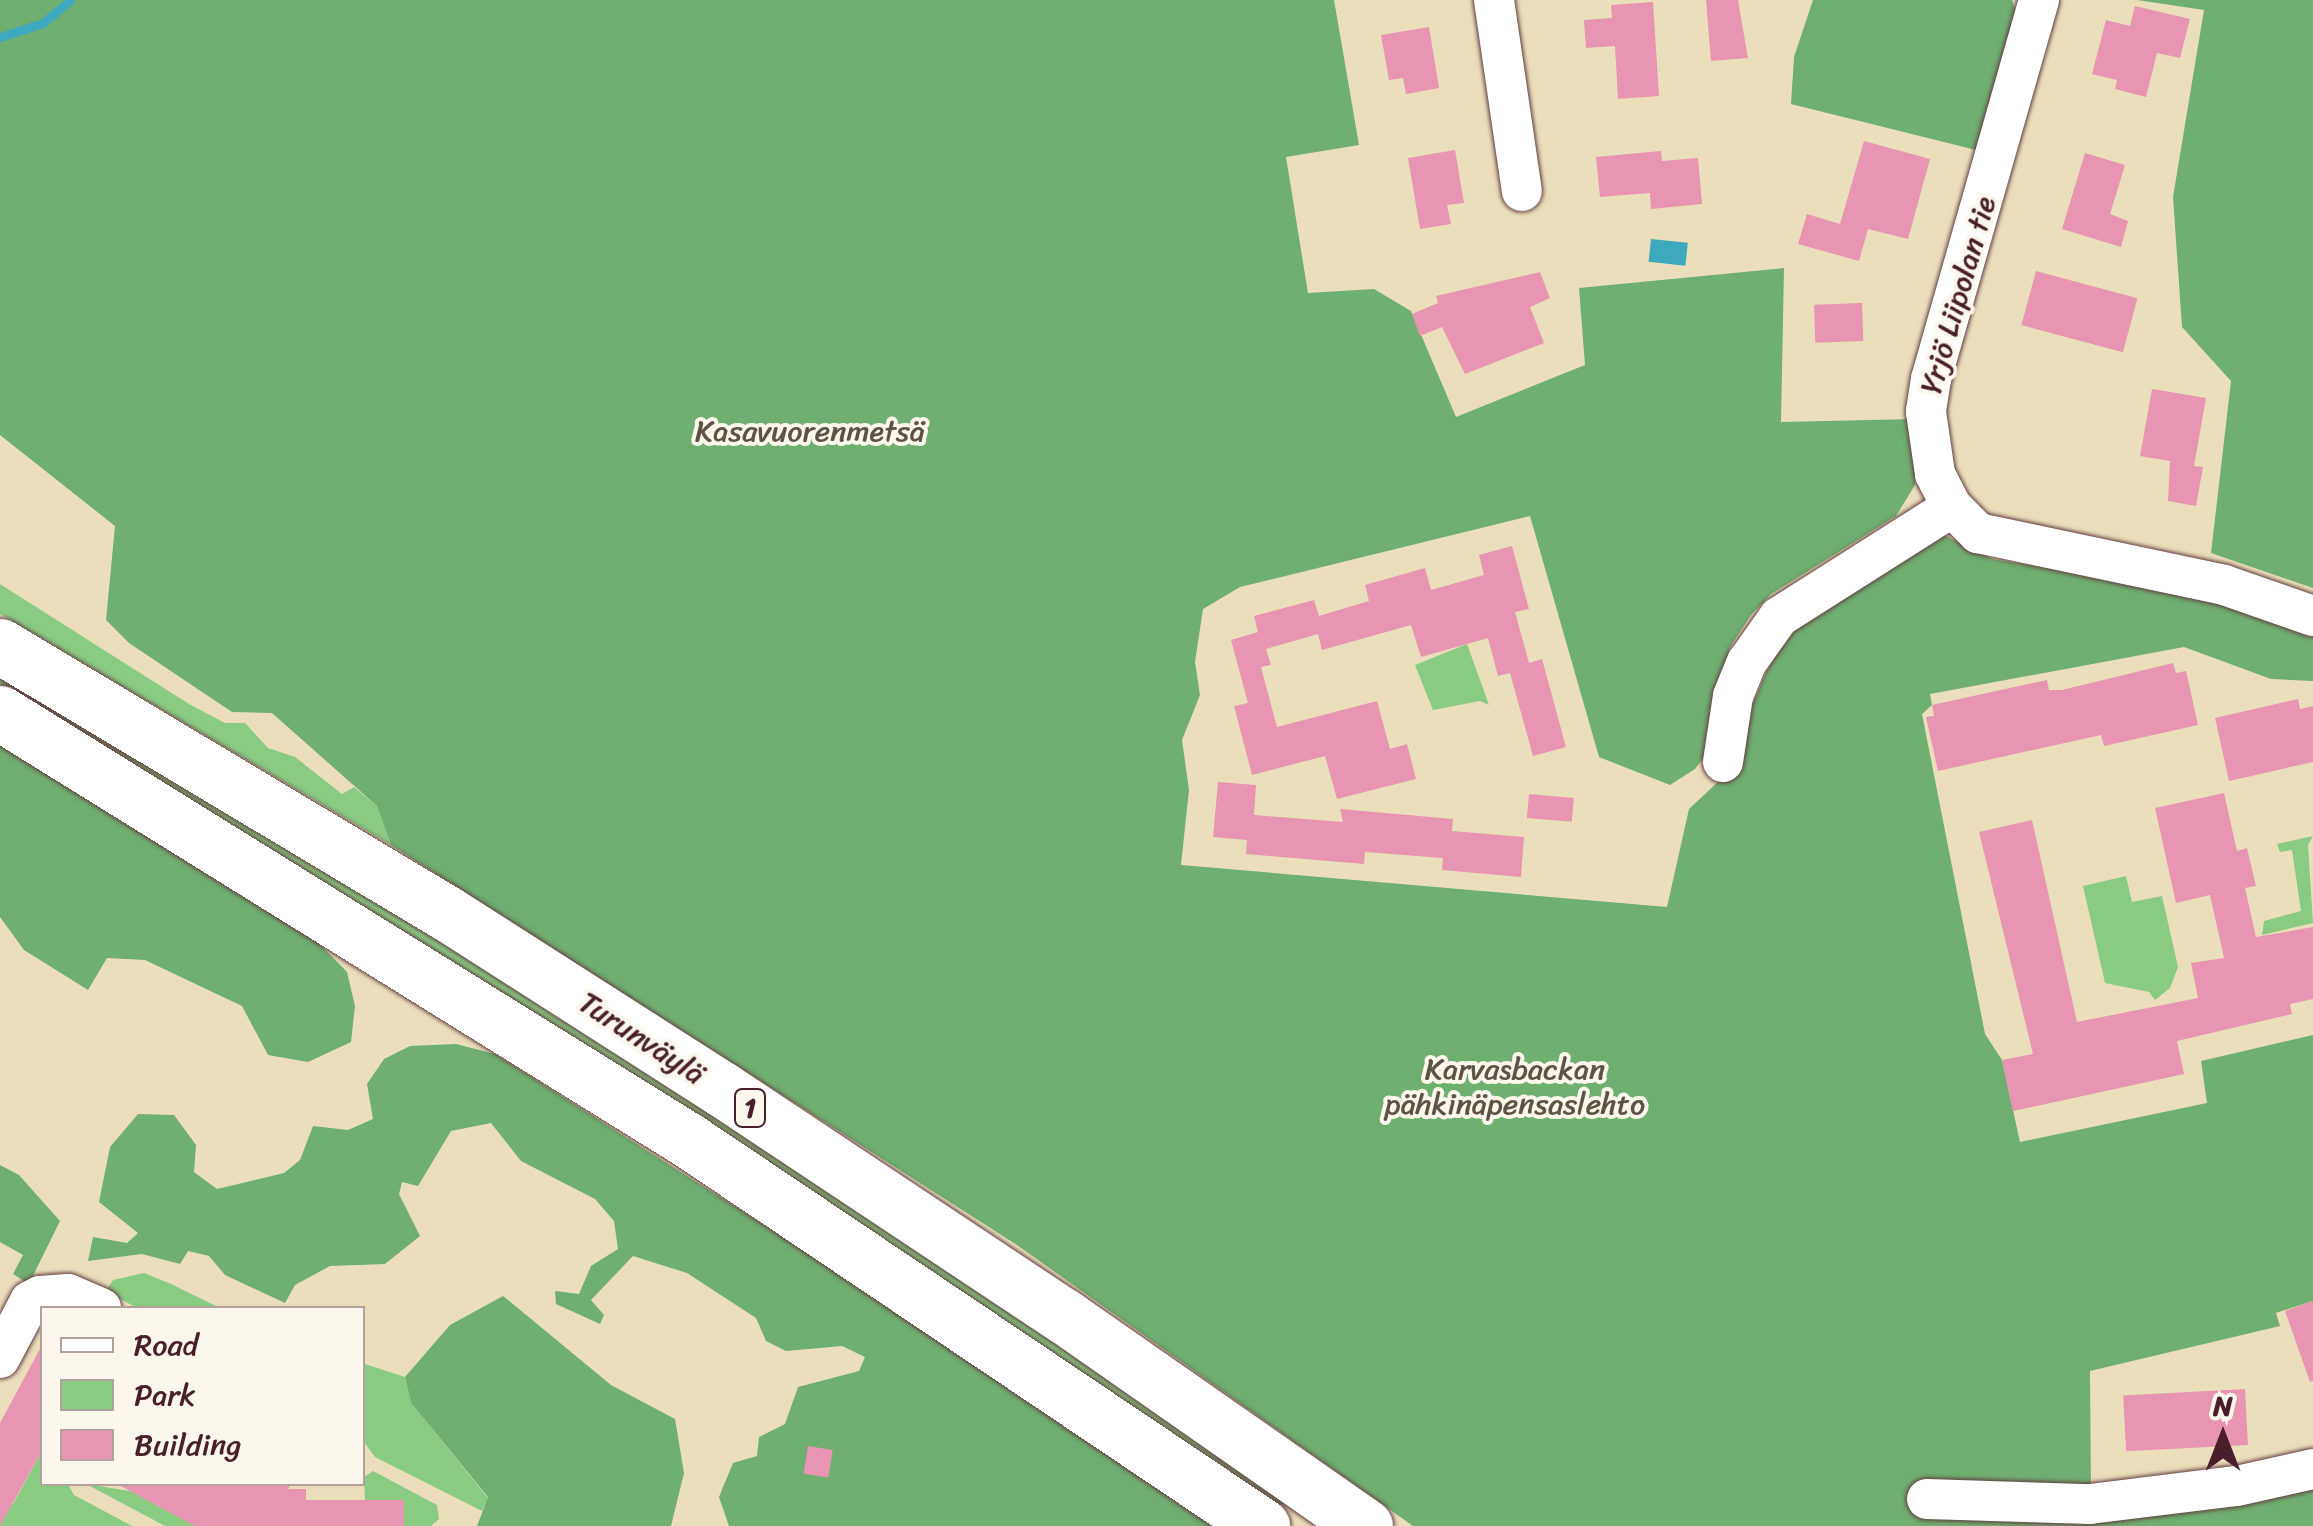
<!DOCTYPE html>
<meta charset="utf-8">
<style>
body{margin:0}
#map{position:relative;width:2313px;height:1526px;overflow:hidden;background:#ebdfbb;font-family:Sriracha,sans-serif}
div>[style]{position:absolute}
.green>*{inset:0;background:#8acb82}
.forest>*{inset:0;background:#6faf70}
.water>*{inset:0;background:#3ea8be;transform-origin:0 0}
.stream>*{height:9px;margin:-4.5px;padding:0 4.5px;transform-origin:4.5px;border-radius:4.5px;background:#3ea8be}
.building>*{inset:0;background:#e795b2;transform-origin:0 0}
.roads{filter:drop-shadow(0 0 2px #623c41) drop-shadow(0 0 2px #623c41)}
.minor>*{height:40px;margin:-20px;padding:0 20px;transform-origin:20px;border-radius:20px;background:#fff}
.highway>*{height:55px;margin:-27.5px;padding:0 27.5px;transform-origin:27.5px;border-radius:27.5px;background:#fff}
span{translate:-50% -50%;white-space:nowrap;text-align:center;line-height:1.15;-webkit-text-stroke:8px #fbf7ec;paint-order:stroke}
.shield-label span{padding:2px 8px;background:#fbf7ec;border:2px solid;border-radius:8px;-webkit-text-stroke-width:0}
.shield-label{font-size:28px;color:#4a1f2b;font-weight:700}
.street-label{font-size:30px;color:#4a1f2b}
.park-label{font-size:30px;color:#5d5345}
.legend{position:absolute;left:40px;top:1306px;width:325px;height:180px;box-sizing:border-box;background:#fbf7ec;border:2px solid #b4a19f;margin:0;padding:12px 18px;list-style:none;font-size:30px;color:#4a1f2b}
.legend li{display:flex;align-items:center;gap:20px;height:50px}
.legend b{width:50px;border:2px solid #b4a19f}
.north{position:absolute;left:2173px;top:1386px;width:100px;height:100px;-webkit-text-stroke:8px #fbf7ec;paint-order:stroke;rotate:0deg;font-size:28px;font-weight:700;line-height:40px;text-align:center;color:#4a1f2b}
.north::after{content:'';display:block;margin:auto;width:35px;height:45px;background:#4a1f2b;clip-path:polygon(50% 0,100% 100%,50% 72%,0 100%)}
</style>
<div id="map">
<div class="green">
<div style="clip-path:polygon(0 584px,189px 704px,225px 723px,245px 723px,268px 748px,295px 757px,342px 794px,354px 787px,377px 806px,391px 845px,0 614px)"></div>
<div style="clip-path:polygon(1467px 644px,1489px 705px,1480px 701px,1433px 710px,1415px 665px)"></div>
<div style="clip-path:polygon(0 669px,459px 946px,1289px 1494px,1280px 1508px,639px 1080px,0 687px)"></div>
<div style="clip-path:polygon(2313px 836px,2308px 845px,2313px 923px,2262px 935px,2264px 921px,2301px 911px,2292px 850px,2280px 852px,2277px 844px)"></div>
<div style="clip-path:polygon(2126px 876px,2132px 902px,2162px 896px,2178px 967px,2170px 988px,2155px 1000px,2149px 992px,2105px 983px,2083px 886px)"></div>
<div style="clip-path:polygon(144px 1273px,171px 1284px,220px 1308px,137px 1308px,106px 1291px,113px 1280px)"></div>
<div style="clip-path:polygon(362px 1363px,405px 1377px,411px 1403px,488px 1498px,482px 1511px,375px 1457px,363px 1441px)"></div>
<div style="clip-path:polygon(42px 1451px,42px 1484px,68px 1484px,74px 1495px,132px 1526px,0 1526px,0 1498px,13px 1504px)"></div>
<div style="clip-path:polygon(373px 1471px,437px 1505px,439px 1519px,431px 1526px,404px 1526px,404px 1501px,365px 1500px,364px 1477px)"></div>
<div style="clip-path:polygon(86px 1484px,130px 1491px,136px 1484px,161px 1498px,157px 1506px,203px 1526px,165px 1526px)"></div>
</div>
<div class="forest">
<div style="clip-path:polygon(0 0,1334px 0,1359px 145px,1286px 157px,1308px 293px,1374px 289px,1411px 311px,1456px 417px,1585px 365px,1579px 288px,1784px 268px,1781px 422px,1915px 419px,1915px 485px,1896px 516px,1771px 594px,1751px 615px,1730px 647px,1705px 756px,1695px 769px,1670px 785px,1599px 757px,1530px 516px,1240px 587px,1203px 609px,1195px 662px,1200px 695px,1182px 740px,1189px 790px,1181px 865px,1667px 907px,1689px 809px,1720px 780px,1787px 624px,1940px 533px,1992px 559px,2241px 601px,2313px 632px,2313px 681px,2271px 679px,2184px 647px,1930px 694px,1932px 705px,1922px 714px,1985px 1034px,2002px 1060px,2020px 1142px,2207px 1103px,2201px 1061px,2313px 1035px,2313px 1301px,2276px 1313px,2280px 1326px,2090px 1371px,2091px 1496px,2313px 1477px,2313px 1526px,1413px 1526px,1017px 1245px,391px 845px,377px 806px,272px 713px,232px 712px,129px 643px,106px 620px,115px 526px,0 435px)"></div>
<div style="clip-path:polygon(1813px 0,2012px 0,2017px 14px,1976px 150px,1791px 104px,1794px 57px)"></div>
<div style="clip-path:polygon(2137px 0,2313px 0,2313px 588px,2211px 553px,2231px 381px,2182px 327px,2173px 197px,2204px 10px)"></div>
<div style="clip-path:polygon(0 745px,300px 924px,347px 972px,355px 1006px,351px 1042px,308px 1062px,268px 1055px,242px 1006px,145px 960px,107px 958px,88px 990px,24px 950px,0 917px)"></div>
<div style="clip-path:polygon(456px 1044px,495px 1054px,956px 1347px,1216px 1526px,729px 1526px,719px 1497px,733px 1463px,757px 1456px,759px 1437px,785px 1424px,798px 1387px,859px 1371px,865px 1357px,842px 1346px,786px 1351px,766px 1341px,756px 1318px,687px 1273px,633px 1256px,591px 1300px,604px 1315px,600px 1324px,556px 1304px,555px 1291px,579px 1294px,591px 1266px,618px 1249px,614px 1221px,595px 1199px,521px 1161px,491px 1123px,451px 1131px,418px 1186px,402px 1182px,399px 1194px,420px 1236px,385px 1264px,330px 1266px,295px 1285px,285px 1303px,225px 1275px,209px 1256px,188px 1251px,180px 1264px,142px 1254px,88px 1261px,93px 1237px,127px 1243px,138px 1233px,99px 1202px,110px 1147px,138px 1114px,174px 1115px,196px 1145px,194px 1172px,217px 1189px,284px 1173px,300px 1160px,313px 1126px,348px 1130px,373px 1119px,367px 1084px,384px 1059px,410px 1046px)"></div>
<div style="clip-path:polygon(0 1165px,19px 1175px,60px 1221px,29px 1284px,13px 1274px,23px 1255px,0 1242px)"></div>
<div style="clip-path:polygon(503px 1296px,611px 1385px,675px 1419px,684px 1473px,671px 1526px,477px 1526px,488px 1497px,411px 1403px,405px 1377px,450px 1325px)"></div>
</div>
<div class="water">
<div style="left:1651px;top:239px;width:37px;height:23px;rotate:6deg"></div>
</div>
<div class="stream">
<div style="left:0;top:37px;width:45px;rotate:-18deg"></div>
<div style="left:43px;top:23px;width:35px;rotate:-40deg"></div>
</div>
<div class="building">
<div style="clip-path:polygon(1706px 0,1738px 0,1748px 58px,1711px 61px)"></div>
<div style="clip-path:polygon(1653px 2px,1659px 96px,1618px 99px,1615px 46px,1586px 48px,1584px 20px,1612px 18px,1611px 5px)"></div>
<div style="clip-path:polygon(2135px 6px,2190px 19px,2180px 58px,2157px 53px,2146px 97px,2115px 89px,2117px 80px,2092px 74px,2106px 20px,2130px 26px)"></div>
<div style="clip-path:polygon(1429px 27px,1439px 88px,1406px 94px,1403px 78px,1389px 80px,1381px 35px)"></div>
<div style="clip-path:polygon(1864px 141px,1930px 159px,1908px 239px,1868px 229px,1859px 261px,1798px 244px,1807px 214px,1840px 224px)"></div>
<div style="clip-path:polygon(1455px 150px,1464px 203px,1447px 205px,1451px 224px,1420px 229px,1408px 158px)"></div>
<div style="clip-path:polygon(1661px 151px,1662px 161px,1698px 158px,1702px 204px,1651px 209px,1650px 193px,1600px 197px,1596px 157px)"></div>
<div style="clip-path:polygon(2085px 153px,2125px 165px,2110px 214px,2128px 221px,2121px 247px,2062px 229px)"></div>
<div style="left:2036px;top:271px;width:105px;height:56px;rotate:15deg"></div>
<div style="clip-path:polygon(1540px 272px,1550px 298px,1530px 307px,1544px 343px,1465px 374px,1442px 327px,1420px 336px,1412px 314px,1438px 303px,1436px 296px)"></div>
<div style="left:1862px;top:303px;width:38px;height:48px;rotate:88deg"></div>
<div style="clip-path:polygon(2152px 389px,2206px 398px,2194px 466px,2203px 467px,2196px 506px,2168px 501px,2170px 461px,2140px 456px)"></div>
<div style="clip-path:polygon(1512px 546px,1529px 609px,1515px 612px,1529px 663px,1542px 659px,1566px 747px,1533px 756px,1510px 673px,1498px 676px,1488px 638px,1421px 657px,1411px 625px,1322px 650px,1318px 634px,1266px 649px,1271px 665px,1261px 667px,1277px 727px,1377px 701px,1390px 749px,1407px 744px,1416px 779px,1337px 799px,1325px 756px,1252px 775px,1234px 706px,1248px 703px,1231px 640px,1258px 632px,1254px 616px,1314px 600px,1319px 616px,1369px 601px,1365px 585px,1425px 568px,1431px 590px,1484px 575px,1479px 555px)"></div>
<div style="clip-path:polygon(2173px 663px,2176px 673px,2186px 671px,2198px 725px,2104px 746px,2101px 735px,1938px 771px,1926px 717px,1934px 716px,1932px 705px,2047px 680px,2049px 690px,2062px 690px)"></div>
<div style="clip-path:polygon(2298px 699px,2300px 709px,2313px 706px,2313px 762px,2229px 781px,2215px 718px)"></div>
<div style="clip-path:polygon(1218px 782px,1256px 785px,1254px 815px,1343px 822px,1340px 809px,1453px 819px,1452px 831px,1524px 837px,1521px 877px,1442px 870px,1443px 858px,1365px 852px,1364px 864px,1246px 854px,1247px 840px,1213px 837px)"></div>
<div style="clip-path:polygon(2224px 793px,2237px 851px,2247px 848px,2256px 886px,2245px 888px,2256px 937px,2313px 927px,2313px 999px,2290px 1004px,2292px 1014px,2177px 1041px,2184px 1074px,2013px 1111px,2002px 1060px,2033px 1054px,1979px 832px,2032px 820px,2077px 1022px,2198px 998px,2191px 963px,2224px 958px,2210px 895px,2176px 903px,2155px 808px)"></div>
<div style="left:1529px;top:794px;width:45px;height:24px;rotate:5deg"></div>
<div style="clip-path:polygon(2313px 1301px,2313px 1381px,2310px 1382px,2285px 1311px)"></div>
<div style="clip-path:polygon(42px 1345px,42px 1451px,0 1526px,0 1423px)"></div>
<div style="left:2245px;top:1389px;width:56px;height:122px;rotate:87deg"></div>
<div style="left:808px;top:1446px;width:25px;height:28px;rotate:9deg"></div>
<div style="clip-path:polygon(117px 1484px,291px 1484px,288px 1489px,306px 1489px,306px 1500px,404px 1500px,404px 1526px,195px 1526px)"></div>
</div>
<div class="roads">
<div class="minor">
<div style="left:1494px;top:0;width:193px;rotate:81.7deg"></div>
<div style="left:2039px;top:0;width:394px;rotate:105.9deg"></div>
<div style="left:1931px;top:379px;width:33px;rotate:99deg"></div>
<div style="left:1926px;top:412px;width:63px;rotate:81.7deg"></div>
<div style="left:1935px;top:474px;width:37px;rotate:63deg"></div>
<div style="left:1952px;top:507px;width:37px;rotate:45deg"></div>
<div style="left:1978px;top:533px;width:251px;rotate:11.9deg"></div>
<div style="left:2224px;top:585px;width:94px;rotate:19.2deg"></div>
<div style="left:1723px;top:762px;width:67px;rotate:-81.4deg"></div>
<div style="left:1733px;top:696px;width:37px;rotate:-68deg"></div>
<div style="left:1747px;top:662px;width:55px;rotate:-54.6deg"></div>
<div style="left:1779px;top:617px;width:205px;rotate:-32.4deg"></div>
<div style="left:0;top:1358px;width:64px;rotate:-62.2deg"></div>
<div style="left:30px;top:1301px;width:11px;rotate:-27deg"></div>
<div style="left:40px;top:1296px;width:28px;rotate:-4deg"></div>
<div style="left:68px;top:1294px;width:36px;rotate:23deg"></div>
<div style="left:1927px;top:1499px;width:163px;rotate:1.8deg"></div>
<div style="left:2090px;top:1504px;width:148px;rotate:-7deg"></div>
<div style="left:2237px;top:1486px;width:78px;rotate:-12.6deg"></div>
</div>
<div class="highway">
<div style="left:0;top:646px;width:522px;rotate:30.89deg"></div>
<div style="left:448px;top:914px;width:325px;rotate:32.6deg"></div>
<div style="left:722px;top:1089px;width:410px;rotate:33.6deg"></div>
<div style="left:1064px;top:1316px;width:367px;rotate:34.9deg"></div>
<div style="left:0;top:713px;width:810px;rotate:31.83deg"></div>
<div style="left:688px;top:1140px;width:692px;rotate:33.92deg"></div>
</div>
</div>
<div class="shield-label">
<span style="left:750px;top:1108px">1</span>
</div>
<div class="street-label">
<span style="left:1958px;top:295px;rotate:-74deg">Yrjö Liipolan tie</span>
<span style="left:642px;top:1038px;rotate:33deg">Turunväylä</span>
</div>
<div class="park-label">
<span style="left:810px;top:431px">Kasavuorenmetsä</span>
<span style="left:1515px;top:1086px">Karvasbackan<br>pähkinäpensaslehto</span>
</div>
<ul class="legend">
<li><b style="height:12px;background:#fff"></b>Road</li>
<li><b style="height:28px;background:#8acb82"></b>Park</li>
<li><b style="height:28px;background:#e795b2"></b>Building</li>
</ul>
<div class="north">N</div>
</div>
